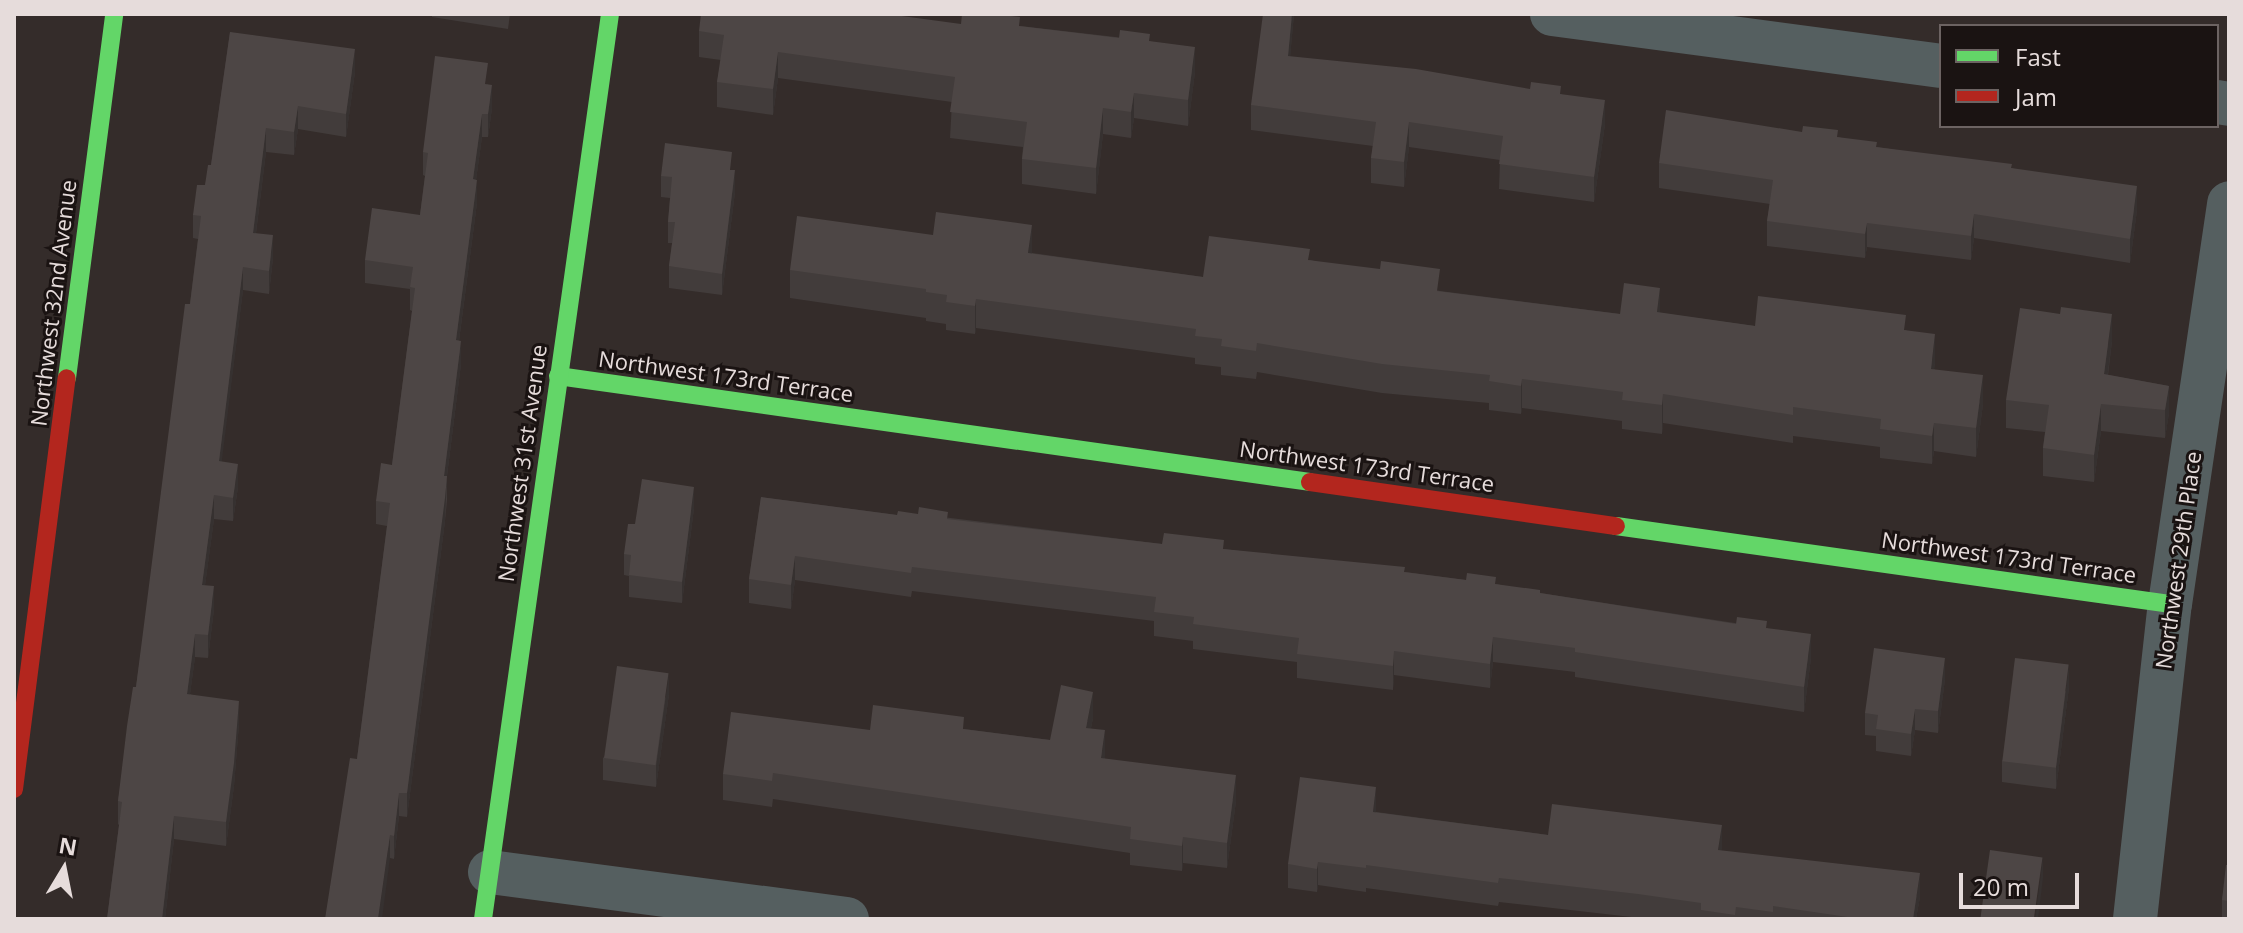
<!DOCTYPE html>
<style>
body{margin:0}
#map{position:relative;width:2243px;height:933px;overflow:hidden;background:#342c2a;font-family:"Open Sans",sans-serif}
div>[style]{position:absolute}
.street>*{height:44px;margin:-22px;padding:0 22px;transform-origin:22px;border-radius:22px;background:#555f60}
.fast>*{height:18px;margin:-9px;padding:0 9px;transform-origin:9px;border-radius:9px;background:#63d668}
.jam>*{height:18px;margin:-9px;padding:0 9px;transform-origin:9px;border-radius:9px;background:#b3261e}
.wall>*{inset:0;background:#423c3b}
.shaded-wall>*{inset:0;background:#363130}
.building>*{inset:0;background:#4d4645;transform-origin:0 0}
span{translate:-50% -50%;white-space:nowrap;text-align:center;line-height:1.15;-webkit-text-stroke:6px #1a1312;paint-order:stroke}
.street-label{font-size:22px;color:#e6dcdb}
.frame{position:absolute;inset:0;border:16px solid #e6dcdb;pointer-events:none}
.legend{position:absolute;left:1939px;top:24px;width:280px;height:104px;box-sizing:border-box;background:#1a1312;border:2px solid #6c6362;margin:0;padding:10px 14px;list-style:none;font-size:24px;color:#e6dcdb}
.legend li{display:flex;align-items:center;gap:16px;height:40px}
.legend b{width:40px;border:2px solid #6c6362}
.north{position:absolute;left:24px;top:829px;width:80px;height:80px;-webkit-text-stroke:6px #1a1312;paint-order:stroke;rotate:10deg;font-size:22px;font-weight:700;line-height:32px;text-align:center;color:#e6dcdb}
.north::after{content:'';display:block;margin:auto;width:28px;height:36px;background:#e6dcdb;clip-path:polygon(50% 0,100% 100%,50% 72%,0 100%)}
.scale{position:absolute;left:1959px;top:873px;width:120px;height:36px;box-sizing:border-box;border:4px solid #e6dcdb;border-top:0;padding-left:10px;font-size:24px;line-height:28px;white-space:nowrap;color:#e6dcdb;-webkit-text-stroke:6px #1a1312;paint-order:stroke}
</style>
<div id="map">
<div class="street">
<div style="left:1552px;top:14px;width:392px;rotate:7.6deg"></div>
<div style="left:2217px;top:102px;width:12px;rotate:9deg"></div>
<div style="left:490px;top:872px;width:360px;rotate:7.5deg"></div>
<div style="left:2135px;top:919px;width:317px;rotate:-83.7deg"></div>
<div style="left:2170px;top:604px;width:405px;rotate:-81.6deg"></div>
</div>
<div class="fast">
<div style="left:558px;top:376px;width:759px;rotate:8.02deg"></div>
<div style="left:67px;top:378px;width:367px;rotate:-82.6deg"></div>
<div style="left:1616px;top:526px;width:559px;rotate:8.01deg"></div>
<div style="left:483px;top:919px;width:914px;rotate:-82.01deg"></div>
</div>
<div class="jam">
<div style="left:1310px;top:482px;width:309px;rotate:8.2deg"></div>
<div style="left:14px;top:789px;width:414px;rotate:-82.7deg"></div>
</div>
<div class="wall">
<div style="clip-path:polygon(432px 14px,510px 14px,508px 29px,432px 17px)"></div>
<div style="clip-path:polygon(1294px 14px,1290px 57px,1561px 94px,1605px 124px,1594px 202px,1499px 189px,1500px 160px,1409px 147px,1404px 187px,1371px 183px,1371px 158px,1373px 146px,1251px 130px,1251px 105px)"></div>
<div style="clip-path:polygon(961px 24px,1020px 26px,1150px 41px,1195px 72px,1188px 126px,1134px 118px,1131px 138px,1103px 134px,1096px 194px,1022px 184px,1022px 159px,1023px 147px,950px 138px,952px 102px,778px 78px,773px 115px,717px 107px,717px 82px,721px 60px,699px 57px,699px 31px)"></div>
<div style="clip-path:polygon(230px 32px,355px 72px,346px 137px,298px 129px,294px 155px,266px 152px,256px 233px,273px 258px,269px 294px,243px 290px,221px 462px,238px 487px,233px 521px,214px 519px,205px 585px,214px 609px,208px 658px,195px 657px,190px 694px,239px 724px,234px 786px,226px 846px,174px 839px,165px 919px,107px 919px,119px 825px,118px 824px,118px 801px,136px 687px,190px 304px,198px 239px,193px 238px,193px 215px,205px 185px,211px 165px)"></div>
<div style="clip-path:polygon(488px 84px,492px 108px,488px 137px,482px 137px,476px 180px,477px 203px,459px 341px,461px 364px,447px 476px,447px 500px,445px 521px,407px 817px,399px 816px,394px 859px,390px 858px,357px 759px,387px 526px,376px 524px,376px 501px,392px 465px,412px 311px,410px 310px,410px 289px,365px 283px,365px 260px,420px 215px,425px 176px,423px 175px,423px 152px)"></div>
<div style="clip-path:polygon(1802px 132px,1838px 137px,1877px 147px,2012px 168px,2137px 210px,2130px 263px,1974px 238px,1971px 260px,1867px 247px,1865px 258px,1767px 246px,1767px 221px,1770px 204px,1659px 188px,1659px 163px)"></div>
<div style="clip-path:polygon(732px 170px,735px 192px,722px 295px,669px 288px,669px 266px,672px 243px,668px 243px,668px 222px,670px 198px,661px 197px,661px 176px)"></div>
<div style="clip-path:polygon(933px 235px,1032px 253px,1203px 277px,1310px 260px,1440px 291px,1620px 314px,1660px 313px,1755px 326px,1906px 330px,1935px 363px,1934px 369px,1983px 404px,1976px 457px,1934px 451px,1932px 464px,1880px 458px,1880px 447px,1793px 436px,1793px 443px,1663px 423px,1662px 434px,1622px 429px,1622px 421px,1522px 408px,1521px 414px,1489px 410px,1489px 403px,1382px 393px,1257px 372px,1256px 379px,1221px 375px,1221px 367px,1195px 364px,1195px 358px,976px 328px,975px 334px,946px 330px,946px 324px,926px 321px,926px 318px,790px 298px,790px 270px)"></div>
<div style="clip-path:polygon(2112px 341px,2108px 375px,2169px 386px,2169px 413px,2165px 438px,2101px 431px,2094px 482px,2043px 476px,2043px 448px,2045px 432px,2006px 428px,2006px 400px)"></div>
<div style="clip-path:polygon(761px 497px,897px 515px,918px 514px,1162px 544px,1224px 549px,1405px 572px,1496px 584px,1540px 593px,1767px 628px,1811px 658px,1804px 712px,1575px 677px,1575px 672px,1493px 662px,1490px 688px,1394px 675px,1393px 690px,1297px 678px,1297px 662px,1193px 649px,1193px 641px,1154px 636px,1154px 621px,912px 591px,911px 597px,795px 580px,791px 609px,749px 603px,749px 579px)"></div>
<div style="clip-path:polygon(694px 508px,682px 603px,629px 597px,629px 576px,624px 575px,624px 554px,635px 524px)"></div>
<div style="clip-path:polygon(1945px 679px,1938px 733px,1915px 730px,1911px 756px,1876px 751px,1876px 736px,1865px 735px,1865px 713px)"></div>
<div style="clip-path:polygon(2069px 687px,2056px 789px,2002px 782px,2002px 761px)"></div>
<div style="clip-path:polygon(669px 694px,656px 787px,603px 780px,603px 758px)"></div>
<div style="clip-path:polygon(1093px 718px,1091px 728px,1105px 759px,1236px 801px,1227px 868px,1183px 863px,1182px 871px,1130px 865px,1130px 853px,773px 799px,772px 807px,723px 800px,723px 774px,870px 730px,964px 729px,1050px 740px)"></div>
<div style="clip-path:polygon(1376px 812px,1548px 835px,1722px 851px,1920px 897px,1916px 919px,1649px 919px,1499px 902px,1498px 906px,1366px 888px,1366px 892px,1318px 885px,1317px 892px,1288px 888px,1288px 864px)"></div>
<div style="clip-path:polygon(2229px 865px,2229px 919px,2222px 919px,2222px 900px)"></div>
</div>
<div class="shaded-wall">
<div style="clip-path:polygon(1292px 14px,1294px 14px,1288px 81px,1288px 56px)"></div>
<div style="clip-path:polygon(1195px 47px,1195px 72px,1188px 126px,1188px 100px)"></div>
<div style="clip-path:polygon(355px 49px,355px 72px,346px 137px,346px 114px)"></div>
<div style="clip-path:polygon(778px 52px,778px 78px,773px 115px,773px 89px)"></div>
<div style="clip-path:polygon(492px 85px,492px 108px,488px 137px,488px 114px)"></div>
<div style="clip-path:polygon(1134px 93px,1134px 118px,1131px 138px,1131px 112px)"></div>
<div style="clip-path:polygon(1605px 100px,1605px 124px,1594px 202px,1594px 177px)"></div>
<div style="clip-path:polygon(298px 106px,298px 129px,294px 155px,294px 132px)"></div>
<div style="clip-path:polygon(1103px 108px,1103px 134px,1096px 194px,1096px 168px)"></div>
<div style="clip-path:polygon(482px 114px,482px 137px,473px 202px,473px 179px)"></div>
<div style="clip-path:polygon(1409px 122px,1409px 147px,1404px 187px,1404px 162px)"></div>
<div style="clip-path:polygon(266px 128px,266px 152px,253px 256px,253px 233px)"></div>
<div style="clip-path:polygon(735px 170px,735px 192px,722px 295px,722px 274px)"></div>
<div style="clip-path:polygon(477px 180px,477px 203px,456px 363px,456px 340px)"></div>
<div style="clip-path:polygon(2137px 186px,2137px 210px,2130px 263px,2130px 239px)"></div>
<div style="clip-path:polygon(1974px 214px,1974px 238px,1971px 260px,1971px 236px)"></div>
<div style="clip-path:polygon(1867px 223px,1867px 247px,1865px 258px,1865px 234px)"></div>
<div style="clip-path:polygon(1032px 225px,1032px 254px,1028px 253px)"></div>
<div style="clip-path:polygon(273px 235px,273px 258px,269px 294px,269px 271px)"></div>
<div style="clip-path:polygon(243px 267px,243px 290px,219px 484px,219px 461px)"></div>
<div style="clip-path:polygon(1660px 288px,1660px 317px,1657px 312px)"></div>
<div style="clip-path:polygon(976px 299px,976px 328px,975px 334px,975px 306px)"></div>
<div style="clip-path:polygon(2112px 314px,2112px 341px,2104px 402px,2104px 374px)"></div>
<div style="clip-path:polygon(1935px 334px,1935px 363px,1931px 397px,1931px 369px)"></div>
<div style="clip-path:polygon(461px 341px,461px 364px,444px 499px,444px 476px)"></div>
<div style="clip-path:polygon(1983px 375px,1983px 404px,1976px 457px,1976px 428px)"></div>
<div style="clip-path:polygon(1522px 379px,1522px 408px,1521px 414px,1521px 386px)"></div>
<div style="clip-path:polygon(2169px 386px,2169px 413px,2165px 438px,2165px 410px)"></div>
<div style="clip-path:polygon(1663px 394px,1663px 423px,1662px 434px,1662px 405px)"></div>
<div style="clip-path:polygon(2101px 404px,2101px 431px,2094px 482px,2094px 455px)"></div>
<div style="clip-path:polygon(1934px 423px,1934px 451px,1932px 464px,1932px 436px)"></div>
<div style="clip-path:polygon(238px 464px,238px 487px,233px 521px,233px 498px)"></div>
<div style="clip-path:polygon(447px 476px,445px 521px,407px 817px,407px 793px)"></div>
<div style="clip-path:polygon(694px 487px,694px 508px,682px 603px,682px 582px)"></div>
<div style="clip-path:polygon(214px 495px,214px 519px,202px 608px,202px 585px)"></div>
<div style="clip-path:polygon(795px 556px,795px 580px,791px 609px,791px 585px)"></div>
<div style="clip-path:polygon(214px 586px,214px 609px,208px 658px,208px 635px)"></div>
<div style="clip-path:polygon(195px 634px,195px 657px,187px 717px,187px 694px)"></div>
<div style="clip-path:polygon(1811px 634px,1811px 658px,1804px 712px,1804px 687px)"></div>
<div style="clip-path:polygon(1493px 637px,1493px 662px,1490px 688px,1490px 664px)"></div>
<div style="clip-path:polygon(1394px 651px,1394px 675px,1393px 690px,1393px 666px)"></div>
<div style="clip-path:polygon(1945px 658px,1945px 679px,1938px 733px,1938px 711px)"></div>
<div style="clip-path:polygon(2069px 665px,2069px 687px,2056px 789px,2056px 767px)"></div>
<div style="clip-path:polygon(669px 673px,669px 694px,656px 787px,656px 766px)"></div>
<div style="clip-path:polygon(1093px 692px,1093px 718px,1086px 754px,1086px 728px)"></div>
<div style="clip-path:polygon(239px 701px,239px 724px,234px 786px,226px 846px,226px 822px)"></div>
<div style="clip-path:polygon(1915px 709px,1915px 730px,1911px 756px,1911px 734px)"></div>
<div style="clip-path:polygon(1105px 730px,1105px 756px,1101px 784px,1101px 758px)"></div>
<div style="clip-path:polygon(1236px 775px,1236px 801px,1227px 868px,1227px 843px)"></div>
<div style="clip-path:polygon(1376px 787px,1376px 811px,1373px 835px,1373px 812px)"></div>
<div style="clip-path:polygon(399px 793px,399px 816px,394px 859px,394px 836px)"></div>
<div style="clip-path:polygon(174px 816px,174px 839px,165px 919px,162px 919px)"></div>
<div style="clip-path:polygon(1722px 825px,1722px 849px,1718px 874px,1718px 850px)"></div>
<div style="clip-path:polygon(390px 835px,390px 858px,382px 919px,378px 919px)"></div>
<div style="clip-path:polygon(1183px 837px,1183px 863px,1182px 871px,1182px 846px)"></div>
<div style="clip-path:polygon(2043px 857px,2043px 878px,2038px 919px,2035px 919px)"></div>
<div style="clip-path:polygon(1318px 862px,1318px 885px,1317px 892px,1317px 869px)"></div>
<div style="clip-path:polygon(1920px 873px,1920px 897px,1916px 919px,1913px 919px)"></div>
</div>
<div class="building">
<div style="clip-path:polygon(701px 14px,887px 14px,961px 24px,962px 14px,993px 14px,1020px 17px,1019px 26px,1119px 38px,1120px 30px,1150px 34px,1149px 41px,1195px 47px,1188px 100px,1134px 93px,1131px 112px,1103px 108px,1096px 168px,1022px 159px,1027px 122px,950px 112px,955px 77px,778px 52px,773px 89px,717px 82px,724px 35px,699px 31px)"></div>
<div style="clip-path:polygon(1263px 14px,1292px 14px,1288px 56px,1416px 69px,1530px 89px,1531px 82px,1561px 86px,1560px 94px,1605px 100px,1594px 177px,1499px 164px,1503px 136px,1409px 122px,1404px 162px,1371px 158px,1376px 122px,1251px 105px)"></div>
<div style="clip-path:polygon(230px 32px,355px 49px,346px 114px,298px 106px,294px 132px,266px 128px,253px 233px,273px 235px,269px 271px,243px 267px,219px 461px,238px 464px,233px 498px,214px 495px,202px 585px,214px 586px,208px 635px,195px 634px,187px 694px,239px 701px,234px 763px,226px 822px,174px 816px,162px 919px,107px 919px,122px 802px,118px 801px,127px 726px,133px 687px,136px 687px,185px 304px,190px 304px,201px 216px,193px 215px,197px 185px,205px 185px,208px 165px,211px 165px)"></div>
<div style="clip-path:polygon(435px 56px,488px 63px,485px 84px,492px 85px,488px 114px,482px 114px,473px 179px,477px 180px,456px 340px,461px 341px,444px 476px,447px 476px,445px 498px,407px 793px,399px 793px,394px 836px,390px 835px,378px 919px,325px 919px,350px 758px,357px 759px,390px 503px,376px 501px,381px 463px,392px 465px,415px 288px,410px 287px,413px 267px,365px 260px,372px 208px,420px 215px,428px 153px,423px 152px)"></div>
<div style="clip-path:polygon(1666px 110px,1802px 132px,1803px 126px,1838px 130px,1837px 137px,1877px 142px,1876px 147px,2012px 164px,2011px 168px,2137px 186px,2130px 239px,1974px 214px,1971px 236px,1867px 223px,1865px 234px,1767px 221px,1773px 180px,1659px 163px)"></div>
<div style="clip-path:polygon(665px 143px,732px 152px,730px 170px,735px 170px,722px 274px,669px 266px,675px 222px,668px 222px,672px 177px,661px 176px)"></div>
<div style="clip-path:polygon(936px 212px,1032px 225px,1028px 253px,1203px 277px,1209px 236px,1310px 249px,1308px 260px,1380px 269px,1381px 261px,1440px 269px,1437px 291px,1620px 314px,1624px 283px,1660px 288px,1657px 312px,1755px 326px,1758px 296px,1906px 315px,1904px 330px,1935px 334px,1931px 369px,1983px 375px,1976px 428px,1934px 423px,1932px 436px,1880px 429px,1881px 419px,1793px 407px,1793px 415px,1663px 394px,1662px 405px,1622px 400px,1623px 392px,1522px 379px,1521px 386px,1489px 381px,1490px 375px,1382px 364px,1257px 343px,1256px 351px,1221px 346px,1222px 339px,1195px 336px,1196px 329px,976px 299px,975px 306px,946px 302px,947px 295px,926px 292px,926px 289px,790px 270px,797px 216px,933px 235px)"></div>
<div style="clip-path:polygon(2061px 307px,2112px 314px,2104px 374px,2169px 386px,2165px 410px,2101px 404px,2094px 455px,2043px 448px,2049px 405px,2006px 400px,2020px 308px,2060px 314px)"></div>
<div style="clip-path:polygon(642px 479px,694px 487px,682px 582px,629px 575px,631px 555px,624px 554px,628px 524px,635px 524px)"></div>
<div style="clip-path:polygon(761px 497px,897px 515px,898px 511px,918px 514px,919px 507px,948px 512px,947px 519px,1162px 544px,1164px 533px,1224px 540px,1223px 549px,1405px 567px,1404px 572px,1466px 580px,1467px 573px,1496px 577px,1495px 584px,1540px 590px,1540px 593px,1736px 624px,1737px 617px,1767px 621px,1766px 628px,1811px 634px,1804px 687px,1575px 652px,1575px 648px,1493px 637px,1490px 664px,1394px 651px,1393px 666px,1297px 654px,1299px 638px,1193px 624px,1194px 617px,1154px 612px,1156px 597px,912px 567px,911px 573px,795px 556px,791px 585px,749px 579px)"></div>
<div style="clip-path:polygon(1874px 648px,1945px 658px,1938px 711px,1915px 709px,1911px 734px,1876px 729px,1878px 715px,1865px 713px)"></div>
<div style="left:2015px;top:658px;width:54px;height:104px;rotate:7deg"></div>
<div style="left:617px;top:666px;width:52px;height:93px;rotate:8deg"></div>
<div style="clip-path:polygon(1061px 685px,1093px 692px,1086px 728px,1105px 730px,1101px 758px,1236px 775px,1227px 843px,1183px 837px,1182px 846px,1130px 839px,1131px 827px,773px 773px,772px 781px,723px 774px,731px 712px,870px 730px,873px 705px,964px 717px,963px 729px,1050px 740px)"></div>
<div style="clip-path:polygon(1300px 777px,1376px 787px,1373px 812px,1548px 835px,1552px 804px,1722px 825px,1718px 850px,1920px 873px,1913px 919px,1861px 919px,1773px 906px,1773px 912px,1736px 907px,1735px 915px,1701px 910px,1701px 903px,1638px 894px,1499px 878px,1498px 883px,1366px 865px,1366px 868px,1318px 862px,1317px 869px,1288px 864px)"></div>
<div style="left:1990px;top:850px;width:53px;height:70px;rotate:8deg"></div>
<div style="clip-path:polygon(2226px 865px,2229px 865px,2229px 901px,2222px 900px)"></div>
</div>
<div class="street-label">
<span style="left:53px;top:303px;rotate:-83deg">Northwest 32nd Avenue</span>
<span style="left:726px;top:376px;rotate:8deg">Northwest 173rd Terrace</span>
<span style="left:522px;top:463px;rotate:-82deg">Northwest 31st Avenue</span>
<span style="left:1367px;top:466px;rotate:8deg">Northwest 173rd Terrace</span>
<span style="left:2009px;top:557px;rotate:8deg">Northwest 173rd Terrace</span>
<span style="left:2178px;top:560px;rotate:-82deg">Northwest 29th Place</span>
</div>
<div class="frame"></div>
<ul class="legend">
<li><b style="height:10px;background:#63d668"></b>Fast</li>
<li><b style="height:10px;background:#b3261e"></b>Jam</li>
</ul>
<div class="north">N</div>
<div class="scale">20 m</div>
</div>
